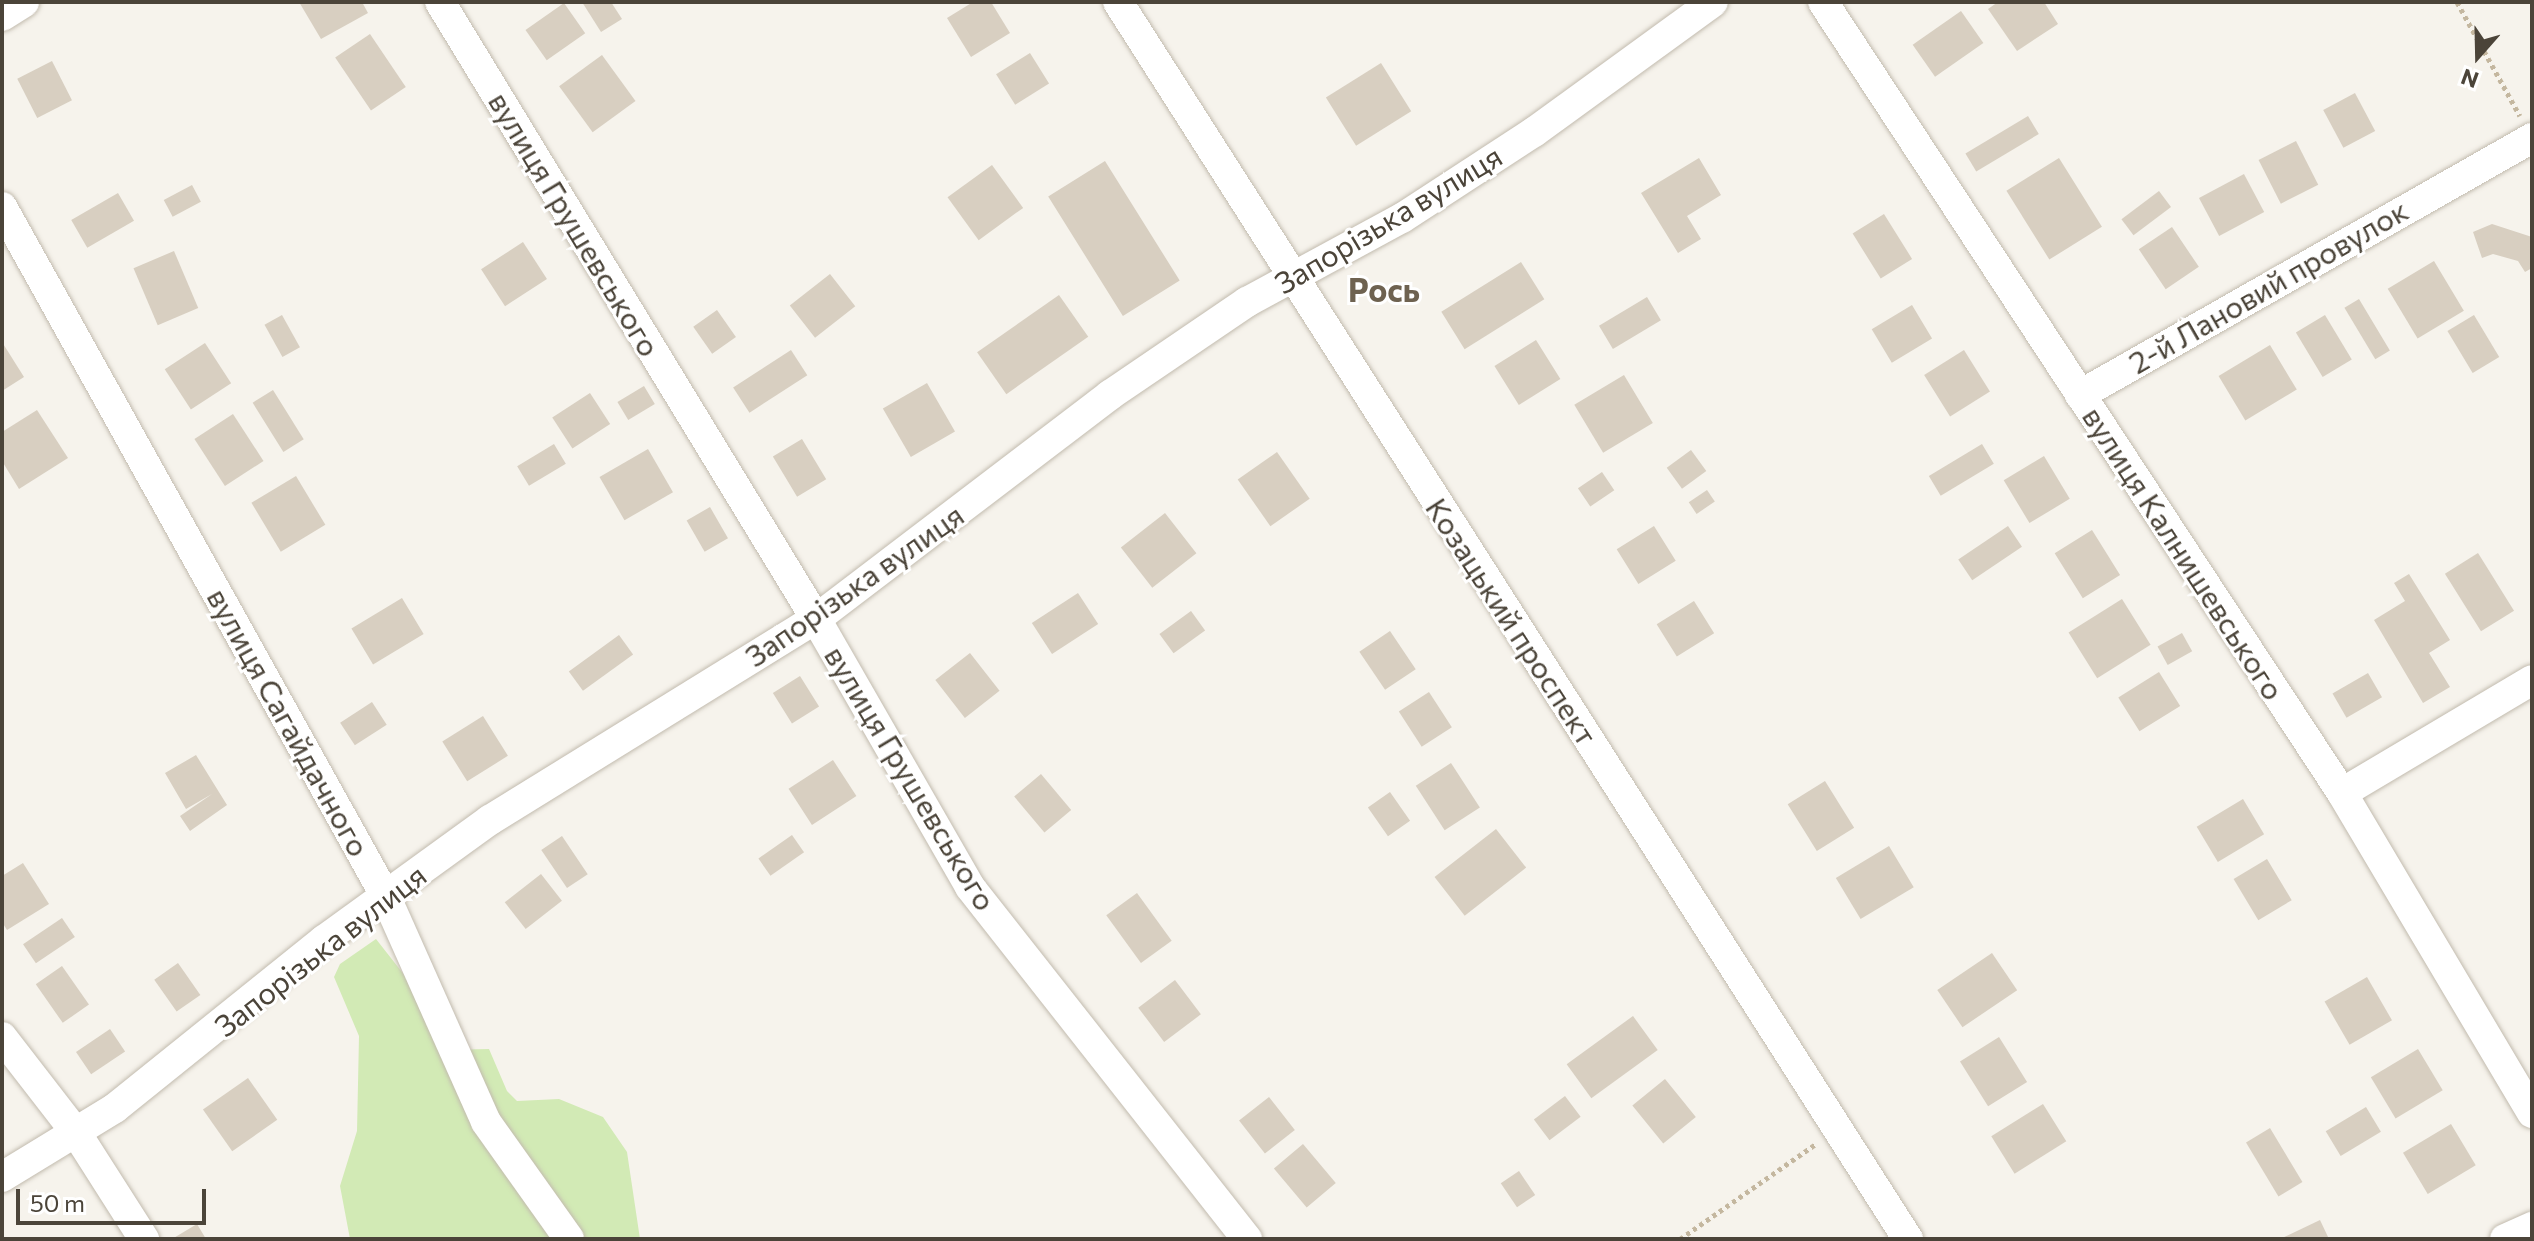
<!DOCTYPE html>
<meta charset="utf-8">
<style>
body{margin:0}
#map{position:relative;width:2534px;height:1241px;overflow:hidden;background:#f6f3ec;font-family:Commissioner,sans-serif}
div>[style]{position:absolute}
.green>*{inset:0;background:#d2eab5}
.building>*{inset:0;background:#d8cfc1;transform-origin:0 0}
.path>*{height:5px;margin-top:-2.5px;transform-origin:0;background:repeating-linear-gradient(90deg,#c4b79f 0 4px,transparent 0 8px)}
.roads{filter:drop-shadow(0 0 2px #c2bbae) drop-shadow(0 0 2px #c2bbae)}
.minor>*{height:30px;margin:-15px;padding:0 15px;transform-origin:15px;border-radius:15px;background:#fff}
span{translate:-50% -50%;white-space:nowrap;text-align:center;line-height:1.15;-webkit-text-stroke:6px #fff;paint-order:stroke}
.street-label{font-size:30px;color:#4b4439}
.neighbourhood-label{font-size:32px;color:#6e6250;font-weight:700}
.frame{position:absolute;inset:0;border:4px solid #4b4439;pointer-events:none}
.north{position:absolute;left:2438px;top:16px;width:80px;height:80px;-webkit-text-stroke:6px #fff;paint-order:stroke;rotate:200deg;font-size:22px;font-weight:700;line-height:32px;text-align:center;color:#4b4439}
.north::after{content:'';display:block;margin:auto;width:28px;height:36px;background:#4b4439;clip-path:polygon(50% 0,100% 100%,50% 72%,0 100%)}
.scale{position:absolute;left:16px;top:1189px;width:190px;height:36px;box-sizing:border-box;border:4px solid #4b4439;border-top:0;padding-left:10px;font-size:24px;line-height:28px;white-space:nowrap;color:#4b4439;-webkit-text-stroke:6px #fff;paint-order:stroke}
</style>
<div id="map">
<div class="green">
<div style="clip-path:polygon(376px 939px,409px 981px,442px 1050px,489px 1049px,507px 1091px,517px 1101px,559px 1099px,603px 1117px,627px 1152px,640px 1239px,350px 1239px,340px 1186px,357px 1131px,359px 1036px,334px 977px,340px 964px)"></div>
</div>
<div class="building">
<div style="clip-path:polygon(299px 2px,362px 2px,368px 13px,321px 39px)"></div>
<div style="clip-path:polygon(582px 2px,611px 2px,622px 19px,601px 32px)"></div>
<div style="clip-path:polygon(973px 2px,991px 2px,1010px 33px,971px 57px,947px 18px)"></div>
<div style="clip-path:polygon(1998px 2px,2044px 2px,2058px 24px,2017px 51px,1988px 9px)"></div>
<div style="left:564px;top:3px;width:37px;height:47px;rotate:55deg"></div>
<div style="left:1961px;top:11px;width:39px;height:59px;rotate:55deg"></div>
<div style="left:370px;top:34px;width:64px;height:42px;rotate:56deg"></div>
<div style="left:1030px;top:53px;width:36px;height:40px;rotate:58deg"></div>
<div style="left:602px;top:55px;width:57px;height:53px;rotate:54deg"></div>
<div style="left:52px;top:61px;width:44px;height:39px;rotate:63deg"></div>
<div style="left:1381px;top:63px;width:57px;height:65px;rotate:58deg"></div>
<div style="left:2355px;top:93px;width:43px;height:36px;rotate:62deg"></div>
<div style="left:2028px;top:116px;width:21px;height:73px;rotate:59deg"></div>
<div style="left:2296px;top:141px;width:49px;height:42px;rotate:63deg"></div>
<div style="clip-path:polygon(1699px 158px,1721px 195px,1687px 216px,1701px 239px,1678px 253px,1641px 193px)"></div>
<div style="left:2059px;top:158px;width:81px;height:62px;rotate:58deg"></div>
<div style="left:1105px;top:161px;width:141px;height:67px;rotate:58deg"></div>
<div style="left:992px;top:165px;width:53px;height:55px;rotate:54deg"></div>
<div style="left:2244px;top:174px;width:43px;height:51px;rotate:62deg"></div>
<div style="left:192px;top:185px;width:19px;height:32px;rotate:62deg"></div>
<div style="left:2159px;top:191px;width:20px;height:47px;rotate:53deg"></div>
<div style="left:118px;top:193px;width:32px;height:54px;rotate:60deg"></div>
<div style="left:1884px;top:214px;width:53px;height:37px;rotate:58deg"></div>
<div style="clip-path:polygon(2492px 224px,2532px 237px,2532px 268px,2525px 272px,2518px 261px,2493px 254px,2482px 258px,2473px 232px)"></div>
<div style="left:2172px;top:227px;width:48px;height:40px;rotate:56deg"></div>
<div style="left:523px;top:242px;width:44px;height:50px;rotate:57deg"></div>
<div style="left:174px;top:251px;width:62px;height:44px;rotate:67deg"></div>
<div style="left:2434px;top:261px;width:58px;height:54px;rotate:59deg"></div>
<div style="left:1521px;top:262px;width:44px;height:94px;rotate:58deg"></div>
<div style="left:830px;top:274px;width:41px;height:51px;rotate:52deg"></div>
<div style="left:1059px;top:295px;width:51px;height:100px;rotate:55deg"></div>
<div style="left:1647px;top:297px;width:27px;height:56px;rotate:59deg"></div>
<div style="left:2359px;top:299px;width:60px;height:17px;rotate:59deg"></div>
<div style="left:1912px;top:305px;width:39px;height:47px;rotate:59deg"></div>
<div style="left:717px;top:310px;width:33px;height:29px;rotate:55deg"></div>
<div style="left:282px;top:315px;width:37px;height:20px;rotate:61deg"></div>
<div style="left:2325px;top:315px;width:52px;height:34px;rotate:59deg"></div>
<div style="left:2474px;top:315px;width:49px;height:31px;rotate:59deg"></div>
<div style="left:1536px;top:340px;width:46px;height:49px;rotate:58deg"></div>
<div style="clip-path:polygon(2px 342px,24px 377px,2px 391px)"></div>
<div style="left:205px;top:343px;width:48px;height:48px;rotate:57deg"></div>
<div style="left:2270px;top:345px;width:52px;height:60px;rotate:59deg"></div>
<div style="left:791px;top:350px;width:30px;height:69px;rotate:57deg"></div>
<div style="left:1964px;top:350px;width:49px;height:47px;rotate:58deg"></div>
<div style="left:1624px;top:375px;width:56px;height:58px;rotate:59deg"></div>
<div style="left:927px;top:383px;width:56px;height:51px;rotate:60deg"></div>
<div style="left:644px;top:386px;width:21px;height:31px;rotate:59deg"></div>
<div style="left:273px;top:390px;width:58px;height:24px;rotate:58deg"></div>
<div style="left:590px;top:393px;width:37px;height:45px;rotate:57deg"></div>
<div style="clip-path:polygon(37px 410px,68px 458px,19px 489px,2px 461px,2px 432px)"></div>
<div style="left:233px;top:414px;width:56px;height:46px;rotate:57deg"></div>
<div style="left:802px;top:439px;width:47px;height:34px;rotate:59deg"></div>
<div style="left:554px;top:444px;width:23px;height:43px;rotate:59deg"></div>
<div style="left:1982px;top:444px;width:23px;height:62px;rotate:59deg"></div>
<div style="left:648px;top:449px;width:50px;height:56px;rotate:60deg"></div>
<div style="left:1691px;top:450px;width:26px;height:30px;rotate:54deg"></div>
<div style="left:1277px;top:452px;width:57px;height:48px;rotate:55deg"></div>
<div style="left:2044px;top:456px;width:50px;height:47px;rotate:59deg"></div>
<div style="left:1602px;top:472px;width:22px;height:29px;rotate:56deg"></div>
<div style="left:296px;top:476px;width:57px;height:52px;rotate:59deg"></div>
<div style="left:1707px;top:490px;width:14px;height:22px;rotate:56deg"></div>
<div style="left:710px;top:507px;width:36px;height:27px;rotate:60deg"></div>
<div style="left:1165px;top:513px;width:51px;height:56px;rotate:52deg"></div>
<div style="left:1654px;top:526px;width:41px;height:44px;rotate:58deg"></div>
<div style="left:2008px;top:526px;width:25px;height:60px;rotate:56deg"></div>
<div style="left:2092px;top:530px;width:53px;height:44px;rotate:58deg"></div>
<div style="left:2478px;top:553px;width:68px;height:39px;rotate:58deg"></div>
<div style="clip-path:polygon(2409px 574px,2450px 640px,2429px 653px,2450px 687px,2423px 703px,2374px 620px,2405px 601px,2394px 583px)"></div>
<div style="left:1078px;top:593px;width:37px;height:55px;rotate:57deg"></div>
<div style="left:402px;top:598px;width:42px;height:59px;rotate:59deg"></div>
<div style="left:2122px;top:599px;width:54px;height:63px;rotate:58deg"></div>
<div style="left:1694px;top:601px;width:38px;height:44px;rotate:58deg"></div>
<div style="left:1191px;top:611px;width:24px;height:39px;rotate:54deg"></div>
<div style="left:1390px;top:631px;width:46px;height:37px;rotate:56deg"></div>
<div style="left:2182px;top:633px;width:21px;height:28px;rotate:61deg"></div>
<div style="left:619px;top:635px;width:24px;height:62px;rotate:54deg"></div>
<div style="left:970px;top:653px;width:48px;height:44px;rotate:52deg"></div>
<div style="left:2159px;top:672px;width:40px;height:48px;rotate:58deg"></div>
<div style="left:2368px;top:673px;width:28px;height:41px;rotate:60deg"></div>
<div style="left:800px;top:676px;width:36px;height:32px;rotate:58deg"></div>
<div style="left:1429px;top:692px;width:42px;height:36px;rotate:57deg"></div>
<div style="left:372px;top:702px;width:27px;height:38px;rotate:57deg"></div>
<div style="left:483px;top:716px;width:47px;height:48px;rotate:58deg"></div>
<div style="clip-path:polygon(196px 755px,227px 805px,190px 831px,180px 816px,212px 794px,186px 809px,165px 773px)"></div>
<div style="left:833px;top:760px;width:43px;height:53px;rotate:57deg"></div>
<div style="left:1451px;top:763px;width:53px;height:42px;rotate:57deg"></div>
<div style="left:1041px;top:774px;width:47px;height:35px;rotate:50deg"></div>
<div style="left:1825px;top:781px;width:55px;height:44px;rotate:58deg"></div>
<div style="left:1390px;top:792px;width:35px;height:27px;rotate:55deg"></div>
<div style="left:2243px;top:799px;width:41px;height:54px;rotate:59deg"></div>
<div style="left:1496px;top:829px;width:49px;height:78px;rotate:52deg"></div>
<div style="left:792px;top:835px;width:21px;height:41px;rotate:55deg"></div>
<div style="left:562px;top:836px;width:46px;height:25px;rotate:56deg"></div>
<div style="left:1889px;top:846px;width:48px;height:62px;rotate:59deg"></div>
<div style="left:2267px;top:859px;width:48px;height:39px;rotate:59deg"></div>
<div style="clip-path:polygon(23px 863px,49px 904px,7px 930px,2px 922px,2px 876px)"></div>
<div style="left:541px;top:874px;width:34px;height:46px;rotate:52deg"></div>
<div style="left:1137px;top:893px;width:59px;height:38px;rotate:54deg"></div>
<div style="left:62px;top:918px;width:23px;height:47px;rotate:56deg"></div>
<div style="left:1992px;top:953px;width:45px;height:66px;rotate:56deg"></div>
<div style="left:178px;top:963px;width:39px;height:29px;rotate:55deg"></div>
<div style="left:62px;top:966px;width:47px;height:32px;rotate:55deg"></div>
<div style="left:2367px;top:977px;width:50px;height:49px;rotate:60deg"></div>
<div style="left:1175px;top:980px;width:43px;height:46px;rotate:53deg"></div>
<div style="left:1633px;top:1016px;width:42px;height:82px;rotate:54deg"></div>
<div style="left:110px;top:1029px;width:27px;height:41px;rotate:56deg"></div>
<div style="left:1999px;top:1037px;width:53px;height:46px;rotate:58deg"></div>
<div style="left:2418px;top:1049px;width:48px;height:55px;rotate:59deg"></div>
<div style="left:248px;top:1078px;width:51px;height:55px;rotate:55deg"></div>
<div style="left:1665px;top:1079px;width:49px;height:42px;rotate:51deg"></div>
<div style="left:1565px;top:1096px;width:26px;height:39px;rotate:53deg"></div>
<div style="left:1269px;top:1097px;width:42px;height:38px;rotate:52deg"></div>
<div style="left:2043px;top:1104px;width:44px;height:61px;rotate:58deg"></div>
<div style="left:2366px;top:1107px;width:29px;height:47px;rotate:59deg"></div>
<div style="left:2451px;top:1124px;width:48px;height:56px;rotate:59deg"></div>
<div style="left:2270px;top:1128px;width:63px;height:28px;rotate:59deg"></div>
<div style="left:1303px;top:1144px;width:51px;height:38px;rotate:50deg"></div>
<div style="left:1519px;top:1171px;width:29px;height:22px;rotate:56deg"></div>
<div style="clip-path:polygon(2320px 1220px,2329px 1239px,2280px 1239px)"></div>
<div style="clip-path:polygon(197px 1224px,206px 1239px,172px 1239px)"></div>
</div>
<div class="path">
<div style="left:2457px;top:2px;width:130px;rotate:61.1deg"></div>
<div style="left:1680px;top:1239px;width:167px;rotate:-35deg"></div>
</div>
<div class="roads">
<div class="minor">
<div style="left:440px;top:2px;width:723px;rotate:58.64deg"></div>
<div style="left:816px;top:619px;width:309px;rotate:60.1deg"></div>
<div style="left:970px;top:887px;width:448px;rotate:51.8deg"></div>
<div style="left:1118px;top:2px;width:1468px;rotate:57.44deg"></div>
<div style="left:1823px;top:2px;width:946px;rotate:56.73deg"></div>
<div style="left:2342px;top:793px;width:372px;rotate:59.3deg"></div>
<div style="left:2px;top:16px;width:26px;rotate:-32deg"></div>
<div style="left:2px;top:207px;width:787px;rotate:60.9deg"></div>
<div style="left:385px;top:895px;width:248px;rotate:66deg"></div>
<div style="left:486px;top:1122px;width:143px;rotate:54.6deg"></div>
<div style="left:2080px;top:395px;width:520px;rotate:-29.62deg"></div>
<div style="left:2342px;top:793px;width:221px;rotate:-30.7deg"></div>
<div style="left:2px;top:1037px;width:123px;rotate:52.3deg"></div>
<div style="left:77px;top:1134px;width:125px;rotate:57.5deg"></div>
<div style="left:2px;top:1177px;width:132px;rotate:-31.4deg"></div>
<div style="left:115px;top:1108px;width:268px;rotate:-38.8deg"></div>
<div style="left:324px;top:940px;width:205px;rotate:-35.9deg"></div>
<div style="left:490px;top:820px;width:383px;rotate:-31.7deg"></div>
<div style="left:816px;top:619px;width:370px;rotate:-37.3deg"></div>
<div style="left:1110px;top:395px;width:166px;rotate:-34.2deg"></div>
<div style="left:1247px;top:302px;width:176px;rotate:-28.5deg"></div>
<div style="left:1402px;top:218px;width:158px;rotate:-33.1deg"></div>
<div style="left:1534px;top:132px;width:221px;rotate:-36deg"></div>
<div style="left:2505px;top:1239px;width:30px;rotate:-24deg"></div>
</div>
</div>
<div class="street-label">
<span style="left:1388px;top:219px;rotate:-31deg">Запорізька вулиця</span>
<span style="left:575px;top:224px;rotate:59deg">вулиця Грушевського</span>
<span style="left:2268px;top:286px;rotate:-30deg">2-й Лановий провулок</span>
<span style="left:2184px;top:553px;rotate:57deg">вулиця Калнишевського</span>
<span style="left:854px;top:585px;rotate:-35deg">Запорізька вулиця</span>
<span style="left:1512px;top:621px;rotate:57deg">Козацький проспект</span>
<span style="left:289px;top:722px;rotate:61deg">вулиця Сагайдачного</span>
<span style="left:911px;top:778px;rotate:59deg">вулиця Грушевського</span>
<span style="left:320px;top:950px;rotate:-38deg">Запорізька вулиця</span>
</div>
<div class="neighbourhood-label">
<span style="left:1384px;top:289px">Рось</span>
</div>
<div class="frame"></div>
<div class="north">N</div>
<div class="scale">50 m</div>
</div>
